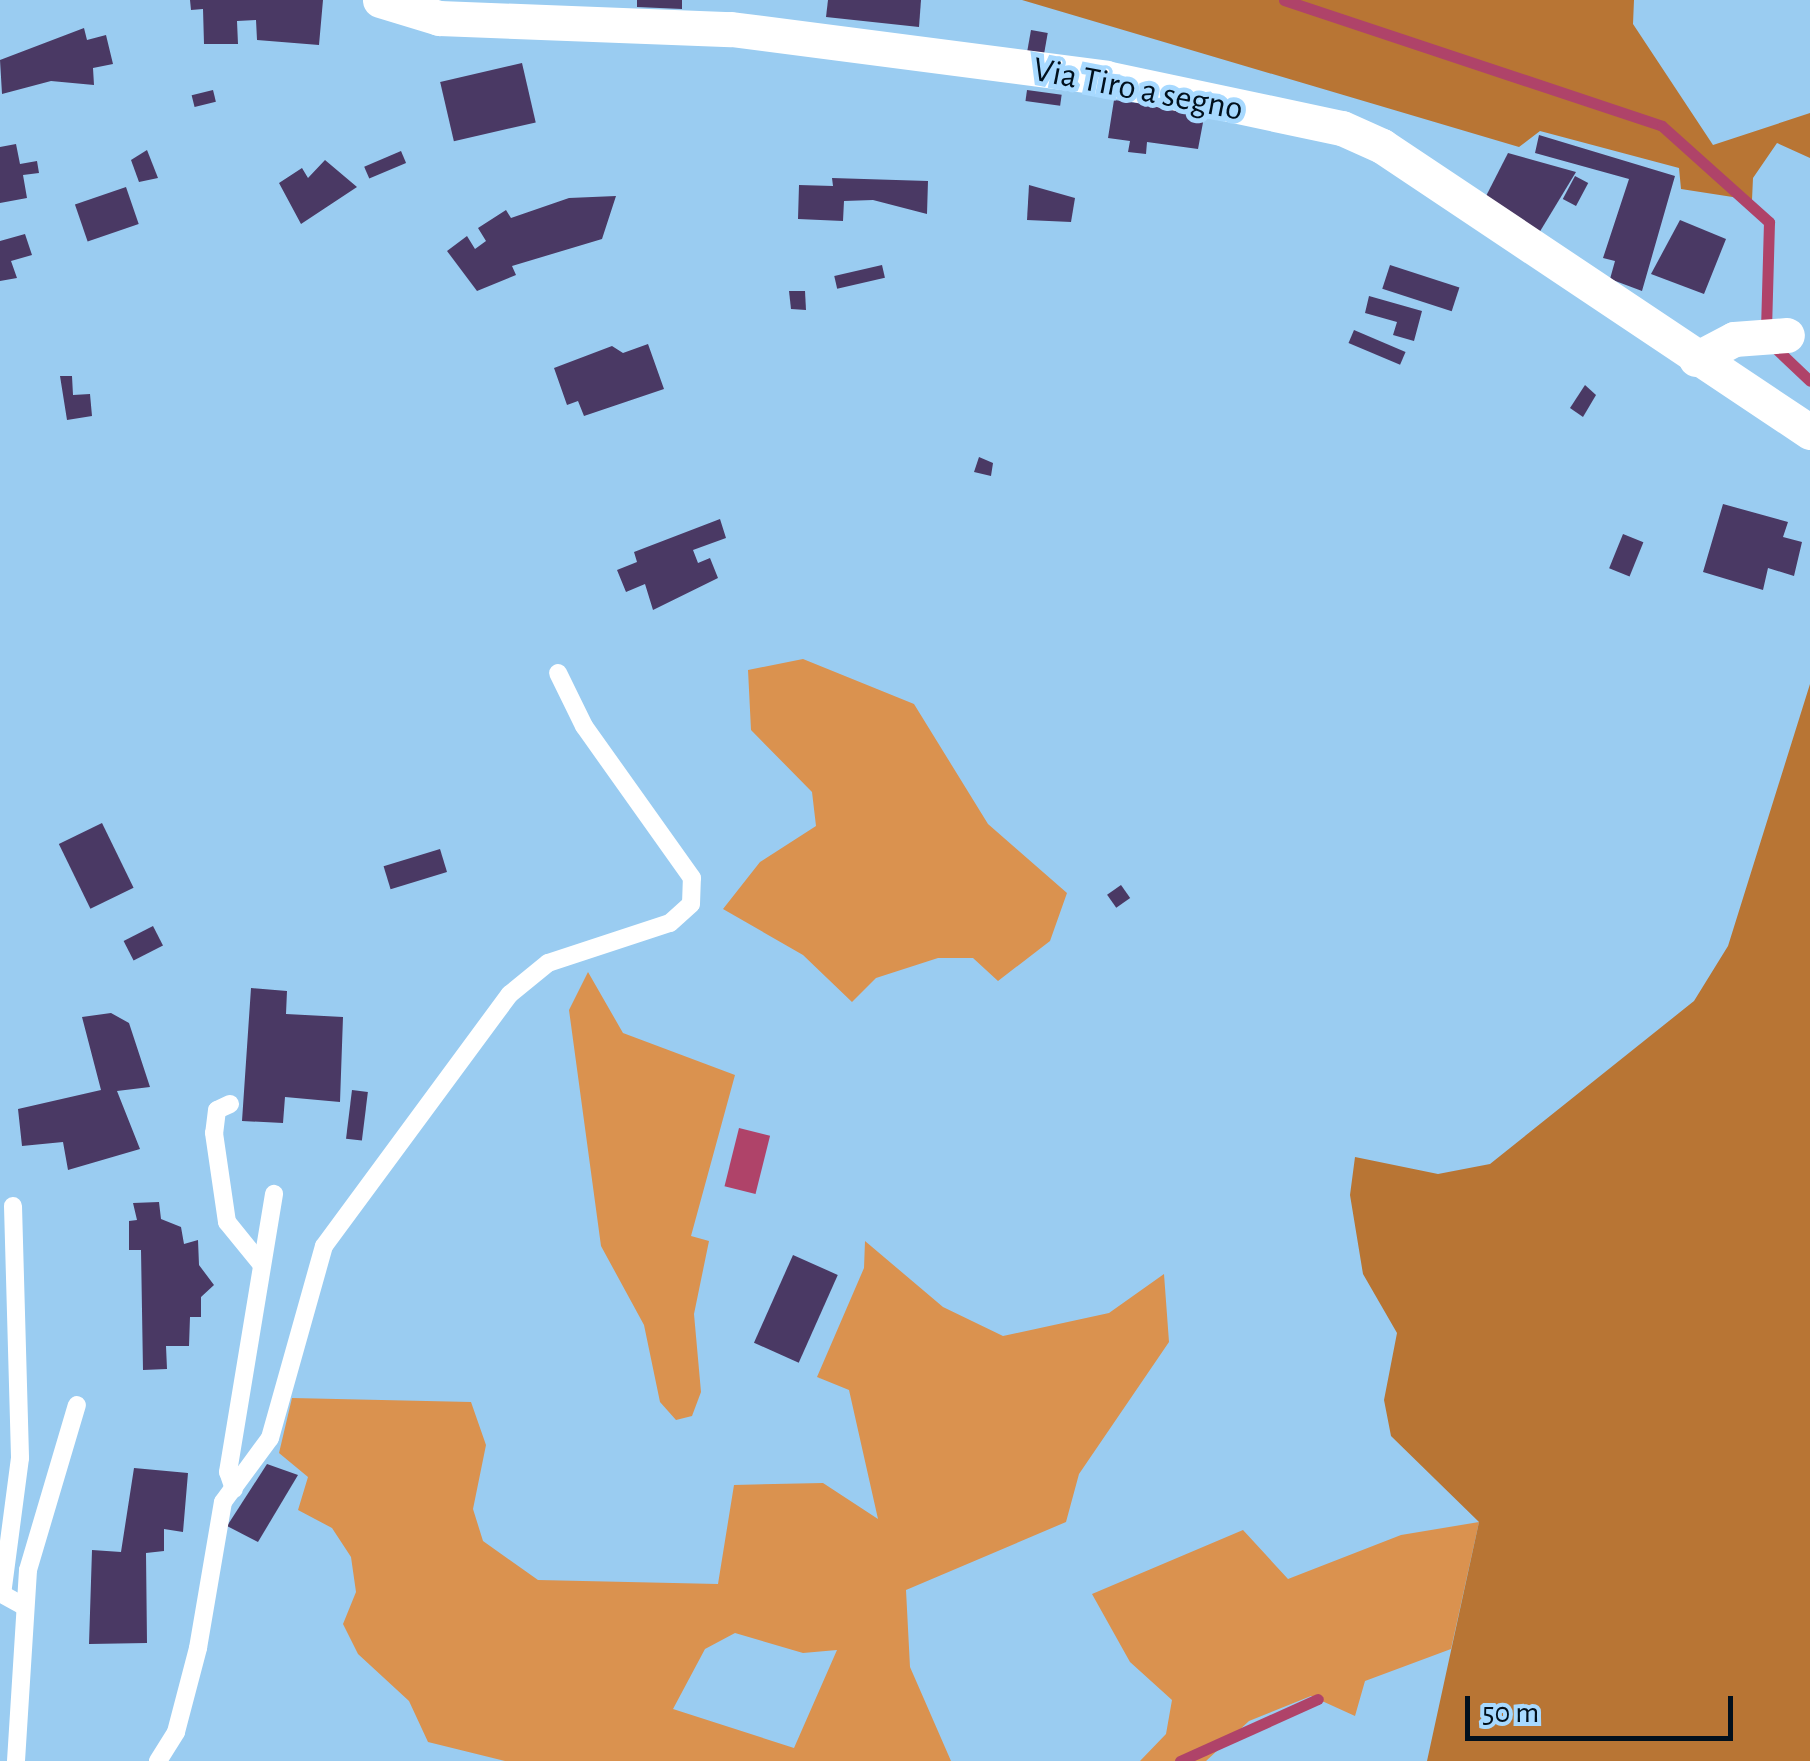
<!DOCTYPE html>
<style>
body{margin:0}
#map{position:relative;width:1810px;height:1761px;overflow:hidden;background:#9accf1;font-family:"Alegreya Sans",sans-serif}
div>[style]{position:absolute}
.green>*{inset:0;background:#da924f}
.forest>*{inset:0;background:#b87534}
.water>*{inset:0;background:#af4369;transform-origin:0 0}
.stream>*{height:11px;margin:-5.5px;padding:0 5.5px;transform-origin:5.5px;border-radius:5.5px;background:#af4369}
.building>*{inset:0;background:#4a3964;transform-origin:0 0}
.lane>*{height:18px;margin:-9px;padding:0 9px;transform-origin:9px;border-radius:9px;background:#fff}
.street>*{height:35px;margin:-17.5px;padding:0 17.5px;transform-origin:17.5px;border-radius:17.5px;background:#fff}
span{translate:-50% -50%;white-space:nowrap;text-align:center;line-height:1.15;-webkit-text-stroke:10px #a7d9ff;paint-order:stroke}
.street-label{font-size:35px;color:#01101d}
.scale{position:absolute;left:1465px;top:1696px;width:268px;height:45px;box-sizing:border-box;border:5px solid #01101d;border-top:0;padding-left:12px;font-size:30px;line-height:35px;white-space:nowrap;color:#01101d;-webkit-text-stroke:8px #a7d9ff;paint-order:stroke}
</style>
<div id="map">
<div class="green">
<div style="clip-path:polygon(803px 659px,914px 704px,988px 824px,1067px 893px,1050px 941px,998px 981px,973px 958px,938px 958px,876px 978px,852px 1002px,803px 955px,723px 909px,760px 862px,816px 826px,812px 792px,751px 730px,748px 670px)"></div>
<div style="clip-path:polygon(588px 972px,623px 1033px,735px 1075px,691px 1236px,709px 1241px,694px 1314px,701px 1392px,692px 1416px,676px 1420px,660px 1402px,644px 1325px,601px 1246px,569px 1010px)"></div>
<div style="clip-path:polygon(evenodd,865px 1241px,943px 1307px,1003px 1336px,1109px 1313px,1164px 1274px,1169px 1342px,1079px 1474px,1066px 1522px,906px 1590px,910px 1667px,951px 1761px,505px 1761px,428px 1742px,409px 1701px,358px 1654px,343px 1624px,356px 1592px,351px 1557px,332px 1528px,298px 1510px,308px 1477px,279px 1453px,292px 1398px,471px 1402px,486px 1445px,473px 1509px,483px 1541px,538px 1580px,718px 1584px,734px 1485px,823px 1483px,878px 1519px,849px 1390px,817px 1377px,864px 1268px,865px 1241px,735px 1633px,803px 1653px,837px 1650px,794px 1748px,673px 1709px,705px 1649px,735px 1633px)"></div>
<div style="clip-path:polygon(1479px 1522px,1451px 1649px,1365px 1681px,1355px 1716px,1311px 1696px,1249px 1721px,1206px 1761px,1140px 1761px,1166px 1734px,1172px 1700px,1130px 1662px,1092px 1594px,1243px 1530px,1288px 1579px,1401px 1535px)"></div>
</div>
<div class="forest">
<div style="clip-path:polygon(1022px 0,1634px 0,1633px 24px,1713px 145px,1810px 113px,1810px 158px,1777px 143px,1753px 178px,1752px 200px,1681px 189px,1679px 168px,1540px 131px,1519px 147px)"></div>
<div style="clip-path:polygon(1810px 684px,1810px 1761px,1427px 1761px,1479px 1522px,1391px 1436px,1384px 1400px,1397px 1333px,1363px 1274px,1350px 1195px,1355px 1157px,1438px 1174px,1490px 1164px,1694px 1001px,1728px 946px)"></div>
</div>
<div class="water">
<div style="left:739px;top:1128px;width:32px;height:60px;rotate:14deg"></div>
</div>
<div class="stream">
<div style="left:1284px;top:0;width:398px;rotate:18.4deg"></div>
<div style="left:1662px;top:126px;width:144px;rotate:41.9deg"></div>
<div style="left:1769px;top:222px;width:110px;rotate:91.6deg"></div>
<div style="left:1770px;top:343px;width:55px;rotate:43.5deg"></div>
<div style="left:1180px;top:1761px;width:151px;rotate:-24.2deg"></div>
</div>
<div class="building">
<div style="clip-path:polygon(190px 0,323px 0,319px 45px,257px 40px,256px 20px,237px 21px,238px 44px,204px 44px,203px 9px,191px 10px)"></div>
<div style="clip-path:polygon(637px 0,682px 0,682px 9px,637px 7px)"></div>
<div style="clip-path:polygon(828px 0,921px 0,919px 27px,826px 17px)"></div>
<div style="clip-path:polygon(84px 28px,87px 40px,106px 35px,113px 64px,93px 68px,94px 85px,51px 81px,2px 94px,0 60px)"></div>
<div style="left:1031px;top:30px;width:17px;height:27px;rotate:10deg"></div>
<div style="left:522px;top:63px;width:61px;height:84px;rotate:77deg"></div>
<div style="left:213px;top:90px;width:12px;height:22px;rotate:76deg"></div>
<div style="left:1027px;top:90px;width:35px;height:11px;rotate:8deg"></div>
<div style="clip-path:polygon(1114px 100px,1205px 112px,1198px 149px,1147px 142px,1146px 154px,1128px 152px,1130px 141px,1108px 138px)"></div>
<div style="clip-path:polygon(1539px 135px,1675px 176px,1642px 291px,1610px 279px,1615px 261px,1603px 258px,1629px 179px,1535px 153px)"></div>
<div style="clip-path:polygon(16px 144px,20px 164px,37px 161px,39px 173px,23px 175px,27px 198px,0 203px,0 147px)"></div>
<div style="clip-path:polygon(147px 150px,158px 178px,139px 182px,131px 160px)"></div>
<div style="left:401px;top:151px;width:13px;height:40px;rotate:67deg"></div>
<div style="clip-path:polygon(1508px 153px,1576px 172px,1536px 238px,1483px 202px)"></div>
<div style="clip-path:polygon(325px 160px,357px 187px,301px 224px,279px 183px,302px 168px,308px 178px)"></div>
<div style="left:1575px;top:176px;width:15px;height:26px;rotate:28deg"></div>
<div style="clip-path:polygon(832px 178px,928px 181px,927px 214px,873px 200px,844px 201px,843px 221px,798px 219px,799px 185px,833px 186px)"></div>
<div style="clip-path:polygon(1029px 185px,1075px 198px,1071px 222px,1027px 220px)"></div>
<div style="left:126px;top:187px;width:39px;height:54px;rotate:71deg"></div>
<div style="clip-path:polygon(616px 196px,602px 239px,512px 266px,516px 275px,477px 291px,447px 251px,467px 236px,475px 249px,486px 241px,478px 228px,506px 210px,511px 218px,569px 198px)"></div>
<div style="clip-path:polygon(1680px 220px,1726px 239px,1704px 294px,1651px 274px)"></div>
<div style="clip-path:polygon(25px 234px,32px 255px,11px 261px,17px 278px,0 281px,0 241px)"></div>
<div style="left:882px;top:265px;width:13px;height:49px;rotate:77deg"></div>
<div style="left:1390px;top:265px;width:73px;height:25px;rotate:18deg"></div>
<div style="clip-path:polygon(789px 291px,805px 291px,806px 310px,791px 309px)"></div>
<div style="clip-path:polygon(1369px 296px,1422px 311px,1414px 341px,1393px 335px,1397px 322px,1365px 313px)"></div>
<div style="left:1354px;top:330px;width:56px;height:14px;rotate:23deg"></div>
<div style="clip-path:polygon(648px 344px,664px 389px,584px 416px,578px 401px,567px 405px,554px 368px,612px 346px,623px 353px)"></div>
<div style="clip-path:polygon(60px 376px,72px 376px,73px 395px,90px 394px,92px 416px,67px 420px)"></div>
<div style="clip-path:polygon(1585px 385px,1596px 395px,1583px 417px,1570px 408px)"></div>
<div style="clip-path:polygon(979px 457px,993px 463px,991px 476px,974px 472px)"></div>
<div style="clip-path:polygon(1723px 504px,1788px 522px,1783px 537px,1802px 542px,1794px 576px,1768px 568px,1763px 590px,1703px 572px)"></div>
<div style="clip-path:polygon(720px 519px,726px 538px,693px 550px,698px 563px,710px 558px,718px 578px,653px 610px,645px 584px,626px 592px,617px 570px,637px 562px,634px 552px)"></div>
<div style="left:1623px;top:534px;width:22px;height:37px;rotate:22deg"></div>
<div style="left:102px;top:823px;width:72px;height:48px;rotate:64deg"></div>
<div style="left:440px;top:849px;width:24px;height:59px;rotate:73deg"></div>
<div style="left:1121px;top:885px;width:16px;height:17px;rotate:55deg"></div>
<div style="left:153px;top:926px;width:22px;height:33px;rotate:63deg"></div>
<div style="clip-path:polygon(251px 988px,287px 991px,286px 1014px,343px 1017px,340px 1102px,285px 1097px,283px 1123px,242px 1121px)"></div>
<div style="clip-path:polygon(111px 1013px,129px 1023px,150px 1087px,117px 1091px,140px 1149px,68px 1170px,63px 1142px,22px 1146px,18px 1109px,101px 1090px,82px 1017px)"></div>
<div style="left:352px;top:1090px;width:16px;height:49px;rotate:7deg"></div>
<div style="clip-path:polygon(159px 1202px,161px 1219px,181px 1227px,184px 1244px,198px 1240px,199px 1265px,214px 1285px,201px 1297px,201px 1317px,190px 1317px,189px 1346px,166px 1346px,167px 1369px,143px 1370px,141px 1250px,129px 1250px,129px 1221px,137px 1220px,133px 1203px)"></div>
<div style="left:793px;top:1255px;width:49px;height:96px;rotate:24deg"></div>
<div style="clip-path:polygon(267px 1464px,298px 1475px,258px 1542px,227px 1526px)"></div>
<div style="clip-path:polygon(134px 1468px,188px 1473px,183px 1532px,164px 1529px,164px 1551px,146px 1553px,147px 1643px,89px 1644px,92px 1550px,121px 1552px)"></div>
</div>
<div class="lane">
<div style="left:230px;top:1104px;width:14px;rotate:155deg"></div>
<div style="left:217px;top:1110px;width:23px;rotate:97deg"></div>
<div style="left:214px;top:1133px;width:90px;rotate:81.7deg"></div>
<div style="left:227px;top:1222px;width:55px;rotate:50.9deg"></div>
<div style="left:13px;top:1206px;width:252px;rotate:88.4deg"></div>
<div style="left:20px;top:1458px;width:137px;rotate:97.5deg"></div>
<div style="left:2px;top:1594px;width:26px;rotate:29deg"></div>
<div style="left:234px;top:1489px;width:18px;rotate:-109deg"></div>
<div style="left:228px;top:1472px;width:282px;rotate:-80.6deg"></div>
<div style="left:16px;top:1761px;width:191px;rotate:-86.4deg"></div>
<div style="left:28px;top:1570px;width:172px;rotate:-73.5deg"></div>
<div style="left:158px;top:1761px;width:34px;rotate:-58deg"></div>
<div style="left:176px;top:1732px;width:87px;rotate:-75.3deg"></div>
<div style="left:198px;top:1648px;width:148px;rotate:-80.3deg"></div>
<div style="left:223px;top:1502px;width:79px;rotate:-53.7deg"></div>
<div style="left:270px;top:1438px;width:199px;rotate:-74.3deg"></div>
<div style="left:324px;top:1246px;width:313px;rotate:-53.6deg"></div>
<div style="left:510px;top:994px;width:49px;rotate:-39.2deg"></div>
<div style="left:548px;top:963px;width:128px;rotate:-18.2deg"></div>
<div style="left:670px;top:923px;width:28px;rotate:-42deg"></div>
<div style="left:691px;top:904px;width:26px;rotate:-88deg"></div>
<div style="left:692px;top:878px;width:186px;rotate:-125.4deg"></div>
<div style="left:584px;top:726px;width:59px;rotate:-116.1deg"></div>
</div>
<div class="street">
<div style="left:380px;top:0;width:62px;rotate:17deg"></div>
<div style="left:439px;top:18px;width:292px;rotate:2.2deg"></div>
<div style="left:731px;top:29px;width:378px;rotate:7.4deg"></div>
<div style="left:1106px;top:78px;width:241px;rotate:12deg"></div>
<div style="left:1342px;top:128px;width:44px;rotate:24.2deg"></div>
<div style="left:1382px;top:146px;width:515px;rotate:33.75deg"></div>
<div style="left:1696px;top:359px;width:43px;rotate:-27.8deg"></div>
<div style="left:1734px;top:339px;width:53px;rotate:-4.3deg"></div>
</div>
<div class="street-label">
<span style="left:1138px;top:90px;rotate:11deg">Via Tiro a segno</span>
</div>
<div class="scale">50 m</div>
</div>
